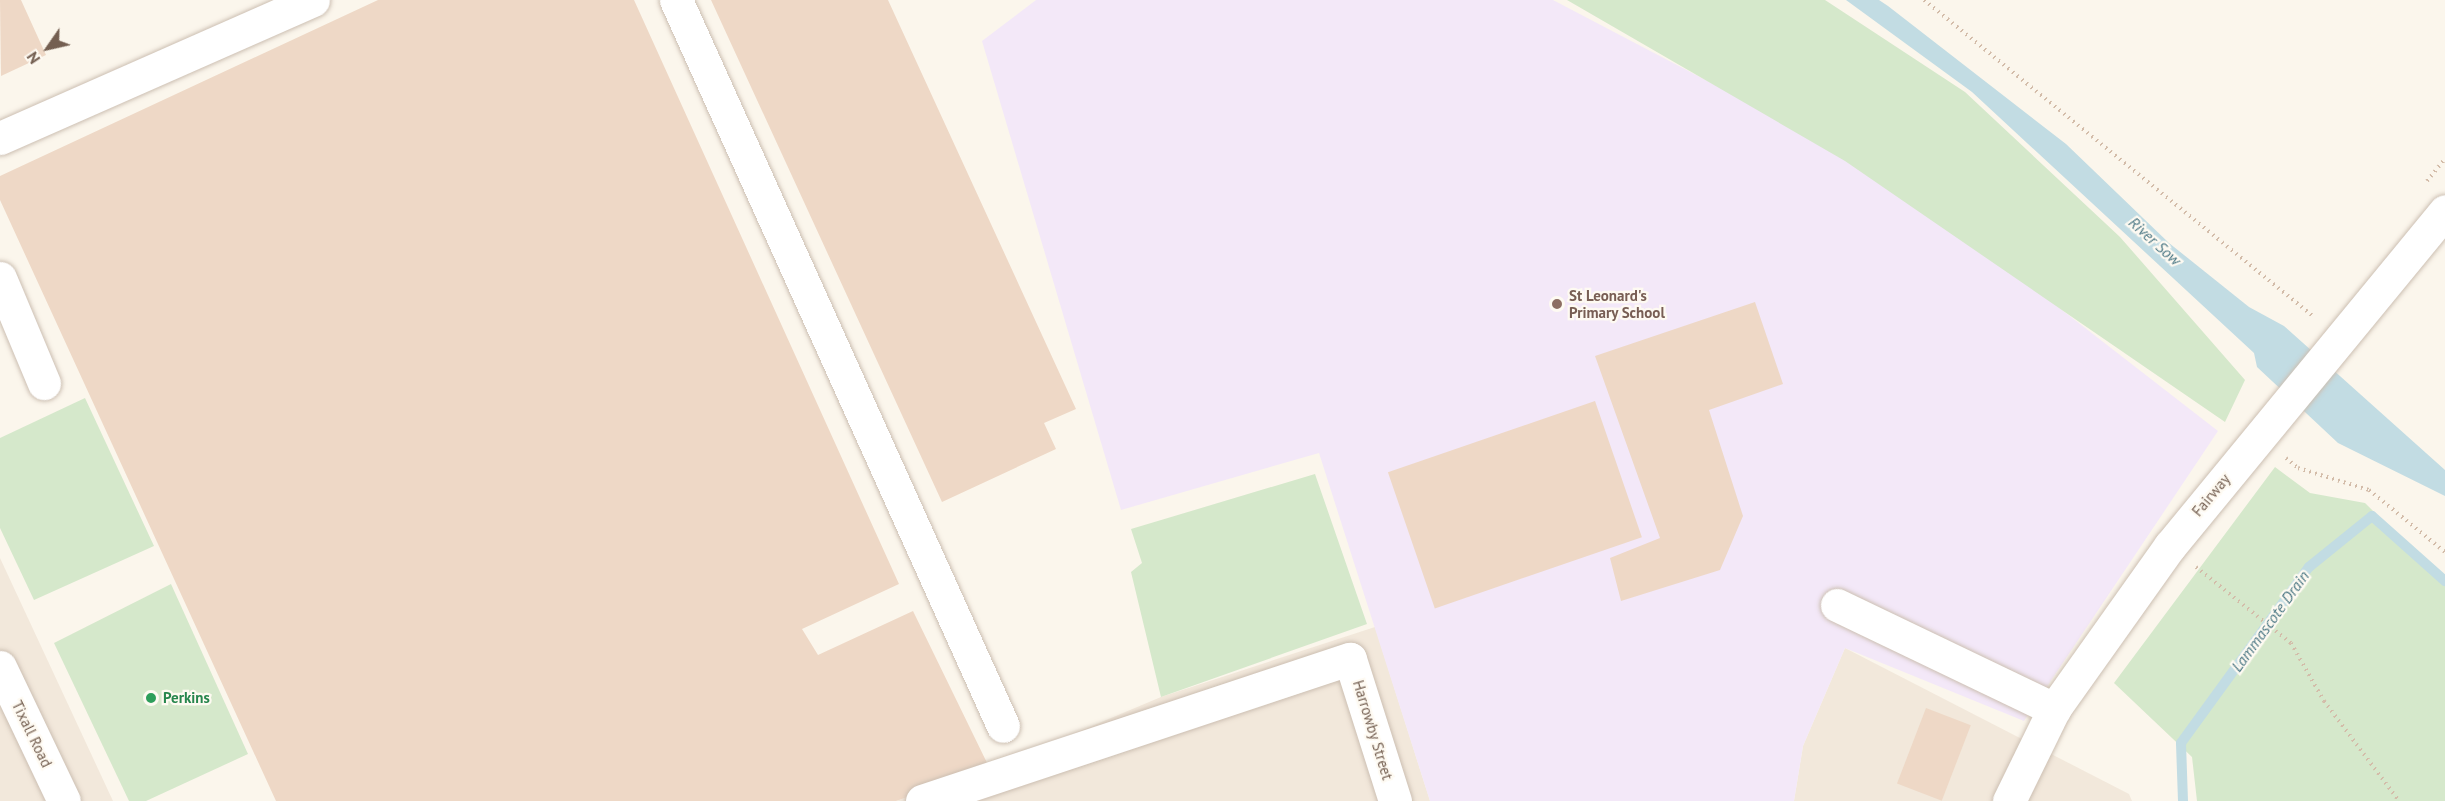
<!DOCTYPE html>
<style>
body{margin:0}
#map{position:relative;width:2445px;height:801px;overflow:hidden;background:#fbf6ec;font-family:"PT Sans",sans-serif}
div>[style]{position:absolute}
.residential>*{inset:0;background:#f2e8db}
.education>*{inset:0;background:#f3e8f8}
.green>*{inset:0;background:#d5e8cb}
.water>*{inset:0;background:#c2dce3}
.stream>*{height:10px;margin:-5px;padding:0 5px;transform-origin:5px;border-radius:5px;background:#c2dce3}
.building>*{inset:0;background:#eed8c6;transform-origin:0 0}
.path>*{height:4px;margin-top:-2px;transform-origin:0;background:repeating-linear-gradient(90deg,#d3bca9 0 1.5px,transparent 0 6px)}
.roads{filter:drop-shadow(0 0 2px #ccbfb2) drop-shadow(0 0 2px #ccbfb2)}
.minor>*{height:33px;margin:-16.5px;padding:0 16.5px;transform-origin:16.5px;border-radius:16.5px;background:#fff}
.dots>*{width:16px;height:16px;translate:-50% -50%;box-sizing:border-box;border:3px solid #fefaf2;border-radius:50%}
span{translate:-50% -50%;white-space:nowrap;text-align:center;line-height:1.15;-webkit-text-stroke:4.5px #fefaf2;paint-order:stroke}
.education-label{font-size:15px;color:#785e54;font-weight:700}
.left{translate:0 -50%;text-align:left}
.street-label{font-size:15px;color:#745f51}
.leisure-label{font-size:15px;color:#27864d;font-weight:700}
.water-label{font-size:16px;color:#4c7885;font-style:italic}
.north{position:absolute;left:18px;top:18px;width:60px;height:60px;-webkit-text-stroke:4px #fefaf2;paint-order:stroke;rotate:236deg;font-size:16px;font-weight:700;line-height:24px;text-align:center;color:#745f51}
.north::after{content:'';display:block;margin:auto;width:21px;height:27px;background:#745f51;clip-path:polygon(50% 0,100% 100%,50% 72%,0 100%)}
</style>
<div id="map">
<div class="residential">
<div style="clip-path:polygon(0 558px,113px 801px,0 801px)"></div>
<div style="clip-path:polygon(1375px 627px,1430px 801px,896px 801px,990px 769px,1161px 697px)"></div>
<div style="clip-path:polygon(1845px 648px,2129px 794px,2132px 801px,1794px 801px,1803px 746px)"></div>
</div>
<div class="education">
<div style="clip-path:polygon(1036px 0,1553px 0,1889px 176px,2218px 431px,2024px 721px,1845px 648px,1803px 746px,1794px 801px,1430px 801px,1319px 453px,1121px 510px,982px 41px)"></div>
</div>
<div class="green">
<div style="clip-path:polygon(1567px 0,1825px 0,1965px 92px,2120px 237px,2245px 380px,2225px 422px,1845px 161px)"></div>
<div style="clip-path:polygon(85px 398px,154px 546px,34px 600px,0 528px,0 438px)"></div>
<div style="clip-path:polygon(2275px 467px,2310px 493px,2365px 503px,2445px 582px,2445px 801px,2197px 801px,2192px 757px,2114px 683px)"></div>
<div style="clip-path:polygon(1315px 474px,1367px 624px,1161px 697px,1131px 572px,1142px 563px,1131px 529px)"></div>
<div style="clip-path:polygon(171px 584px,248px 754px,146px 801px,129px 801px,54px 643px)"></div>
</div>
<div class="water">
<div style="clip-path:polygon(1846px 0,1879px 0,1888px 6px,2066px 144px,2169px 243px,2249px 307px,2284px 326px,2445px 470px,2445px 496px,2338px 443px,2257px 367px,2254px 353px,1972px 92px)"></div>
</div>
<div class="stream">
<div style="left:2183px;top:801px;width:58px;rotate:-92deg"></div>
<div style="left:2181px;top:743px;width:218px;rotate:-54deg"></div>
<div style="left:2309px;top:567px;width:81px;rotate:-39deg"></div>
<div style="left:2372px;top:516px;width:98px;rotate:41.7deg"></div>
</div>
<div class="building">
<div style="clip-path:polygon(0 0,21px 0,46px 55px,1px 76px)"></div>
<div style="clip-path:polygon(378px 0,634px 0,899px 584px,802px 629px,818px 655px,913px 611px,990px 769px,896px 801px,276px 801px,0 200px,0 176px)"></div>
<div style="clip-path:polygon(711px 0,888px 0,1076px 409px,1044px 423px,1056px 449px,942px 502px)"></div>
<div style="clip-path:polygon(1755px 302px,1783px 384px,1709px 410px,1743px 516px,1720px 570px,1621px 601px,1610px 558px,1660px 538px,1595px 356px)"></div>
<div style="left:1595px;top:401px;width:144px;height:219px;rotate:71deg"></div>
<div style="left:1926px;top:708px;width:48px;height:81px;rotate:21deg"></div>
</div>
<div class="path">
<div style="left:1924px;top:0;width:503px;rotate:39.1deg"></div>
<div style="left:2427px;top:181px;width:28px;rotate:-51deg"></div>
<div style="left:2286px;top:458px;width:16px;rotate:40deg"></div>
<div style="left:2298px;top:468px;width:74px;rotate:17.2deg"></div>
<div style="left:2369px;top:490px;width:98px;rotate:39.2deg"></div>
<div style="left:2196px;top:567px;width:122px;rotate:38.7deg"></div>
<div style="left:2291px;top:643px;width:67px;rotate:60.4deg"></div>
<div style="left:2324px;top:701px;width:125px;rotate:53.1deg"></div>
</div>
<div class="roads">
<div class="minor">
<div style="left:676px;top:0;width:796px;rotate:65.75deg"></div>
<div style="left:0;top:138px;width:342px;rotate:-23.8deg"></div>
<div style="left:0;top:278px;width:114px;rotate:67.3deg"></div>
<div style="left:1837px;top:605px;width:241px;rotate:25.6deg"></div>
<div style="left:0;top:667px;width:148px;rotate:64.5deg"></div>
<div style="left:922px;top:801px;width:451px;rotate:-18.4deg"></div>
<div style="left:1350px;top:659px;width:149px;rotate:72.4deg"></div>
<div style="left:2009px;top:801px;width:102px;rotate:-63.9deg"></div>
<div style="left:2054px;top:709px;width:200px;rotate:-54.6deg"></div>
<div style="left:2170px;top:546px;width:433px;rotate:-50.6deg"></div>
</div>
</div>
<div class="dots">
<div style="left:1557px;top:304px;background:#8d6e63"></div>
<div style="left:151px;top:698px;background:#2e9e5b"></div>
</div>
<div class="education-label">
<span class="left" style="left:1569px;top:304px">St Leonard's<br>Primary School</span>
</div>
<div class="street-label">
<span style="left:2211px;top:495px;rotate:-50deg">Fairway</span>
<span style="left:1373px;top:730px;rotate:73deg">Harrowby Street</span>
<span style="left:32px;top:734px;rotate:64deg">Tixall Road</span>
</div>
<div class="leisure-label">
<span class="left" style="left:163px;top:698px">Perkins</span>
</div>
<div class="water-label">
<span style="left:2155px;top:241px;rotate:42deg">River Sow</span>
<span style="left:2270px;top:621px;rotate:-54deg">Lammascote Drain</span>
</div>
<div class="north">N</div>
</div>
